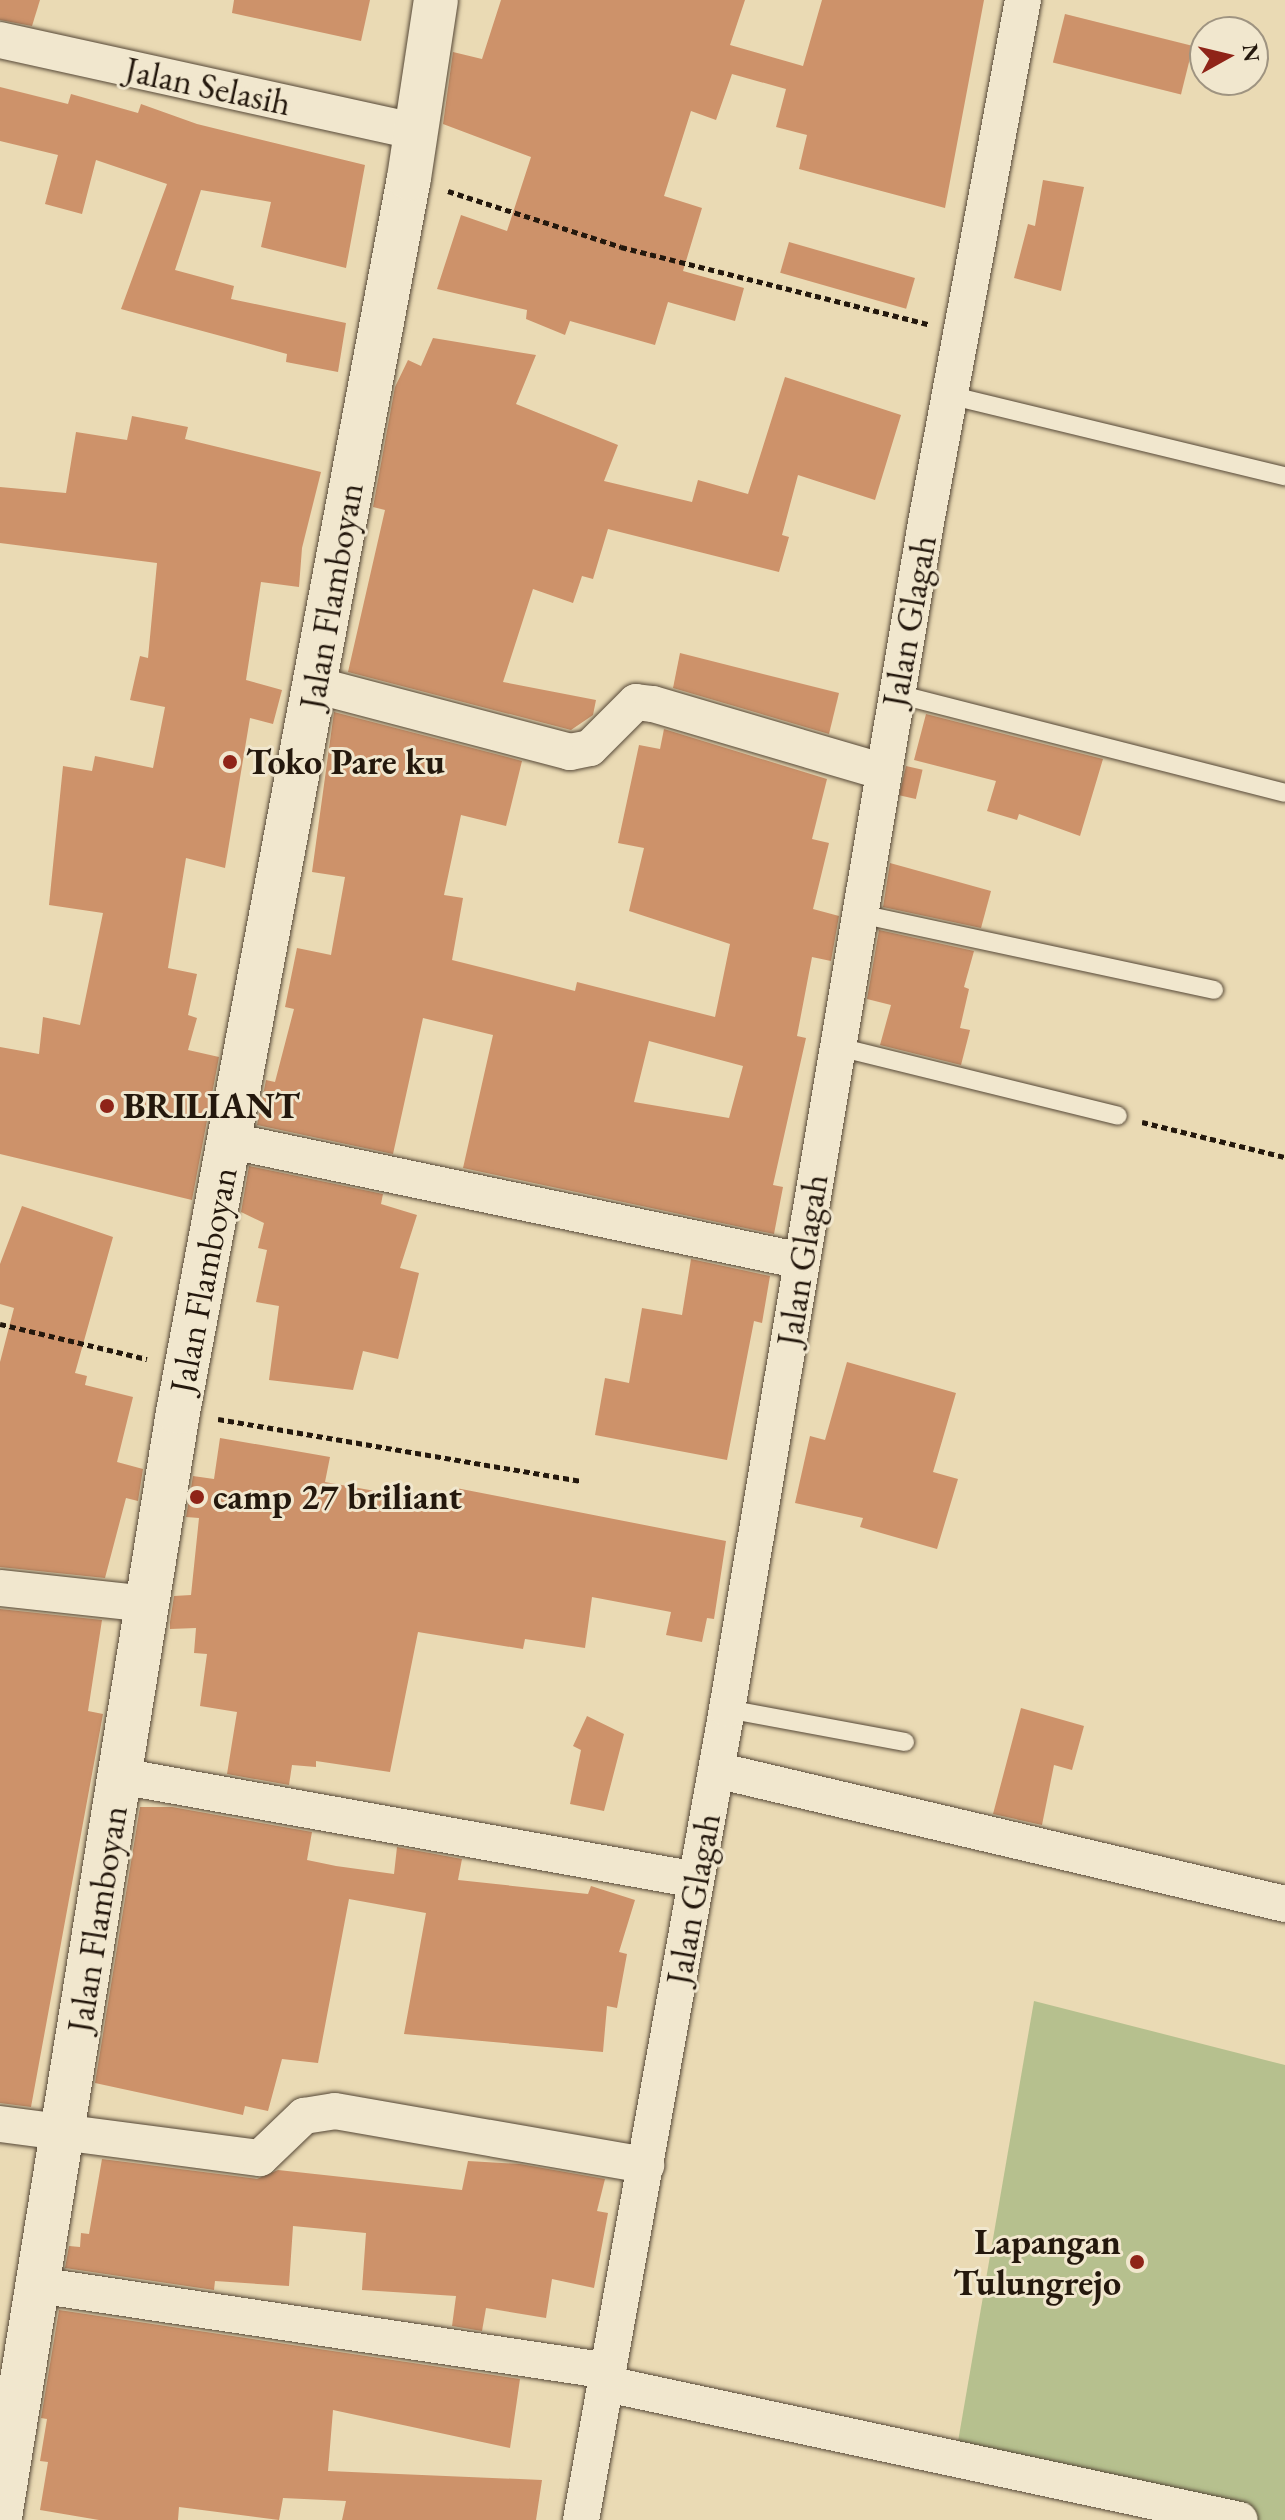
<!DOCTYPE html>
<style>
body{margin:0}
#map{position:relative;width:1285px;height:2520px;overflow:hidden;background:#eadab4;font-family:"EB Garamond",serif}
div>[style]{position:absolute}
.green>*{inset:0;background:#b6c08e}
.building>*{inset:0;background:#cd926a;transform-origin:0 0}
.path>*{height:5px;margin-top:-2.5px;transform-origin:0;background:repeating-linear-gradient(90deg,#24180d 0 6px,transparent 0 10px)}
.roads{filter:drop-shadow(0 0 2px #564837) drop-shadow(0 0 2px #564837)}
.service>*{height:18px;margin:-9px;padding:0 9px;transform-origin:9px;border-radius:9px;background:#f1e7ce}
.minor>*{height:36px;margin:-18px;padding:0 18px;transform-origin:18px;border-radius:18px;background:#f1e7ce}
.tertiary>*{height:44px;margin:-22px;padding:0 22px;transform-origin:22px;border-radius:22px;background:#f1e7ce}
.dots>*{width:22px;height:22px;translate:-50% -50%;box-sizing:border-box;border:4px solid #f1e7ce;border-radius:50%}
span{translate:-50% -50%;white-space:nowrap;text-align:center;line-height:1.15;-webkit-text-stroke:6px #f1e7ce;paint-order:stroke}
.street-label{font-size:36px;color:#24180d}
.poi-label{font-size:36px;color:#24180d;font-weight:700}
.left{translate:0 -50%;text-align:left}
.right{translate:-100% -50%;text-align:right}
.north{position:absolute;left:1189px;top:16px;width:80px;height:80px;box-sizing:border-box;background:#f1e7ce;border:2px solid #9f9481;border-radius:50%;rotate:82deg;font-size:22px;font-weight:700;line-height:32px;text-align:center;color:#24180d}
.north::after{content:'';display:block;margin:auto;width:28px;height:36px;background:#8f2418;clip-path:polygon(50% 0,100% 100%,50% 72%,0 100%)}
</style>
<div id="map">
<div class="green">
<div style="clip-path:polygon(1034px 2001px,1285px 2065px,1285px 2520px,1240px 2520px,955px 2459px)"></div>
</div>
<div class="building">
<div style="clip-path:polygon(0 0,40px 0,32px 26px,0 20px)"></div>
<div style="clip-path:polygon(234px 0,370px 0,361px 41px,232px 13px)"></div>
<div style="clip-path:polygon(501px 0,745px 0,730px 45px,803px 66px,822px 0,984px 0,945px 208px,799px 169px,807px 135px,776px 127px,786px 89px,732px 74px,716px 120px,691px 111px,664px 196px,702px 208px,683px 271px,744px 288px,735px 321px,668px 302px,655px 345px,570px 321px,565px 335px,526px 319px,527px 310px,437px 289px,461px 215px,507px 231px,531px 157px,443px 124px,453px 52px,482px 59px)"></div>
<div style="left:1065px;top:14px;width:132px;height:50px;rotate:14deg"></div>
<div style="clip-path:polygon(0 87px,68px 104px,71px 94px,138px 113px,141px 104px,197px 124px,365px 165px,346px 268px,261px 247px,271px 202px,201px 190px,175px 270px,234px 286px,231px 299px,346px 323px,338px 372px,286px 362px,287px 354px,121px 309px,167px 184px,96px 160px,82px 214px,45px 204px,58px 155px,0 141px)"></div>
<div style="clip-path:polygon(1043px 180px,1084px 187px,1061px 291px,1014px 278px,1028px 224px,1035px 226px)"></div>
<div style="left:789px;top:242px;width:131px;height:32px;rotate:16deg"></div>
<div style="clip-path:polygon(433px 338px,536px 355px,516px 404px,618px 445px,604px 481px,692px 502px,698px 480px,748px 494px,785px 377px,901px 415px,875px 500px,798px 475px,782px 535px,789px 537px,779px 572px,608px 529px,593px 579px,582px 576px,573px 603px,533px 589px,503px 682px,596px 700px,593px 715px,571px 730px,348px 672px,385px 510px,373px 507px,395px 387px,408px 360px,421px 366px)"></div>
<div style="clip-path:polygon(132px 416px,188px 427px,185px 439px,321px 472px,302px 548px,299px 587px,261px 582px,246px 680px,282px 690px,273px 724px,250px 718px,225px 868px,186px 858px,168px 968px,197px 974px,188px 1015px,197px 1018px,188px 1050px,219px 1057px,192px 1200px,0 1154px,0 1047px,39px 1054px,43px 1017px,80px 1025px,103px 913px,49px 905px,63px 766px,92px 771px,95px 756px,153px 768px,165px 707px,130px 700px,140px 656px,148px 658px,157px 563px,0 543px,0 487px,66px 493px,76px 432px,127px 440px)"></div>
<div style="clip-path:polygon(680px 653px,839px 693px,829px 734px,673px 688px)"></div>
<div style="clip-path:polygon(evenodd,334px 712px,522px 761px,506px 826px,461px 815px,444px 895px,463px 898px,452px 960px,575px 991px,577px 982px,715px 1017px,730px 944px,629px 911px,644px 848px,618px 843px,639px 745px,660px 749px,664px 729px,827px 779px,812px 839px,829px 843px,813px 909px,839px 916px,831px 961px,812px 957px,797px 1036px,806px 1038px,773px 1185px,783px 1187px,774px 1234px,463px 1168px,493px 1035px,423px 1018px,393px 1154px,257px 1125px,266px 1080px,275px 1082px,294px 1009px,285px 1007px,297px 948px,331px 955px,345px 877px,312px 872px,334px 712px,649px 1041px,743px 1066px,729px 1118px,634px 1102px,649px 1041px)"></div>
<div style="clip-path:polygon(926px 714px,1103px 759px,1080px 836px,1019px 814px,1017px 820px,987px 811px,996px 781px,914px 760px)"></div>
<div style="left:906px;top:766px;width:17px;height:30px;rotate:13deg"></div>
<div style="clip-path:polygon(890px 863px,991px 891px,981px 928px,883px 907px)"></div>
<div style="clip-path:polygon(879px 930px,974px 951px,964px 987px,969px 989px,960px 1028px,970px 1030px,961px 1065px,880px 1045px,891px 1005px,867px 999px)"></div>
<div style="clip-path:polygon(249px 1166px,383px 1194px,381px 1204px,417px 1215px,400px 1268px,419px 1273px,398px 1359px,363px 1351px,353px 1390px,269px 1380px,279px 1306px,256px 1302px,267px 1250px,258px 1248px,264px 1223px,241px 1212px)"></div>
<div style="clip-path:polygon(22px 1206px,113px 1237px,75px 1373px,87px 1376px,85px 1385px,133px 1397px,117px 1462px,143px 1469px,138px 1501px,126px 1498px,105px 1578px,0 1567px,0 1362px,14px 1308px,0 1304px,0 1264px)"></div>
<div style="clip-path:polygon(691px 1259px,770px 1276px,762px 1323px,754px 1321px,727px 1460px,595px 1435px,605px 1378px,629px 1383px,642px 1308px,682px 1315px)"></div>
<div style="clip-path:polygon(847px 1362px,956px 1393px,933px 1472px,958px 1479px,937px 1549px,860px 1527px,863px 1518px,795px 1503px,810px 1436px,825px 1440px)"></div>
<div style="clip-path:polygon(220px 1438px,330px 1457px,325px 1482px,453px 1505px,456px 1488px,726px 1541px,714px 1619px,707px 1618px,702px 1642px,666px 1635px,671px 1612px,592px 1597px,585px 1648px,525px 1639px,523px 1649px,418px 1632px,390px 1772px,316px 1761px,316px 1767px,292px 1765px,289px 1785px,227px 1774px,237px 1712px,200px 1706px,207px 1654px,194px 1653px,196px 1628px,170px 1629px,170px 1622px,174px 1596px,191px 1595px,199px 1518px,186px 1517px,193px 1476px,214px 1479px)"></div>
<div style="clip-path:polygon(0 1609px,102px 1620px,88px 1711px,103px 1714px,31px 2107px,0 2103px)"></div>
<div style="clip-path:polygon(1021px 1708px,1084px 1726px,1072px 1770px,1054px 1765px,1042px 1825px,993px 1814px)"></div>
<div style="clip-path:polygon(587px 1716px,624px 1734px,604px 1811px,570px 1804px,581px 1750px,573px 1746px)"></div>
<div style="clip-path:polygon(140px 1807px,172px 1807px,312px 1832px,307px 1860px,336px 1866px,394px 1874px,397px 1847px,462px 1859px,458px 1880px,588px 1894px,591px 1886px,635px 1900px,619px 1952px,627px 1954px,617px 2008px,607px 2006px,603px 2052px,404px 2034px,426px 1913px,349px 1899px,318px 2063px,282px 2059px,268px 2111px,245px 2106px,243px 2115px,95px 2083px)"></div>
<div style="clip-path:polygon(102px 2159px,257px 2179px,278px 2170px,462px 2190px,468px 2161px,520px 2164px,605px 2179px,597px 2211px,608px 2213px,594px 2288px,552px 2279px,546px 2318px,486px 2308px,482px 2331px,452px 2326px,456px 2296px,362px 2290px,366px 2233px,293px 2226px,289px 2286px,215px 2281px,214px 2290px,65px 2268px,69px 2246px,80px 2247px,81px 2233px,89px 2234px)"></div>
<div style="clip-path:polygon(59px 2310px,520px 2379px,510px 2448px,333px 2410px,328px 2471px,542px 2480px,536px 2520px,342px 2520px,346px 2501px,283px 2498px,279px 2520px,179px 2507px,178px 2520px,99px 2520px,40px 2510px,48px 2462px,40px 2461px,47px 2419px,41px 2418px)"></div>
</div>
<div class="path">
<div style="left:448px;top:191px;width:182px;rotate:17.9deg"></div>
<div style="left:621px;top:247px;width:317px;rotate:14.1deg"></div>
<div style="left:1142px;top:1122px;width:147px;rotate:13.8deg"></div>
<div style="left:0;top:1324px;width:151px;rotate:13.4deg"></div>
<div style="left:218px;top:1419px;width:367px;rotate:9.7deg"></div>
</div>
<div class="roads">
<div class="service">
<div style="left:949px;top:395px;width:346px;rotate:13.6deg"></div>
<div style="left:897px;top:694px;width:400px;rotate:14.3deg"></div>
<div style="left:860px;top:914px;width:362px;rotate:12.1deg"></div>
<div style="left:838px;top:1047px;width:288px;rotate:13.8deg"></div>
<div style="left:727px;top:1709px;width:181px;rotate:10.5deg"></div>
</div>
<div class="minor">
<div style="left:0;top:40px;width:427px;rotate:12.4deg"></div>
<div style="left:315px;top:685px;width:264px;rotate:14.7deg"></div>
<div style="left:570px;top:752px;width:20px;rotate:-11deg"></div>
<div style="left:590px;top:748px;width:65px;rotate:-45deg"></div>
<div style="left:636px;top:702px;width:17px;rotate:7deg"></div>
<div style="left:653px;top:704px;width:241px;rotate:16.4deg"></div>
<div style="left:231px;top:1141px;width:583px;rotate:11.87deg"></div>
<div style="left:0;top:1588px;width:148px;rotate:6.2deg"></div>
<div style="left:716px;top:1770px;width:585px;rotate:13.25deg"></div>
<div style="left:120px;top:1776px;width:585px;rotate:10.23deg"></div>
<div style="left:0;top:2124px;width:262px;rotate:7.5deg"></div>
<div style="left:260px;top:2158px;width:61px;rotate:-43.7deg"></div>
<div style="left:304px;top:2116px;width:31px;rotate:-9deg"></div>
<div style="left:335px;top:2111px;width:316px;rotate:9.9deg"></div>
<div style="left:37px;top:2285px;width:578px;rotate:8.55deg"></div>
<div style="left:607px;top:2384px;width:647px;rotate:12.13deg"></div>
<div style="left:581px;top:2520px;width:824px;rotate:-79.79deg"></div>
<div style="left:727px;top:1709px;width:1197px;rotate:-80.48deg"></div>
<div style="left:925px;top:528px;width:537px;rotate:-79.49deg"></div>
</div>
<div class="tertiary">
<div style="left:0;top:2517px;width:1119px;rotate:-80.85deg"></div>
<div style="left:178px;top:1412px;width:1255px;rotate:-79.4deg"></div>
<div style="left:409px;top:178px;width:180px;rotate:-81.4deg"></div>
</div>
</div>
<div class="dots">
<div style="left:230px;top:762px;background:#8f2418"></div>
<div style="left:107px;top:1106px;background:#8f2418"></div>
<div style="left:197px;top:1497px;background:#8f2418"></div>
<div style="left:1137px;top:2262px;background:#8f2418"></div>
</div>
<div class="street-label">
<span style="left:208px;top:86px;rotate:12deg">Jalan Selasih</span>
<span style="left:331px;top:596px;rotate:-80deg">Jalan Flamboyan</span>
<span style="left:909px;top:621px;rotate:-80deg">Jalan Glagah</span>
<span style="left:802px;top:1260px;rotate:-81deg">Jalan Glagah</span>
<span style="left:203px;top:1280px;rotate:-79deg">Jalan Flamboyan</span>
<span style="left:693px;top:1899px;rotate:-80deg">Jalan Glagah</span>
<span style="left:97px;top:1919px;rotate:-81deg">Jalan Flamboyan</span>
</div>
<div class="poi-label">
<span class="left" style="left:246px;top:762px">Toko Pare ku</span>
<span class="left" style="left:123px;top:1106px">BRILIANT</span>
<span class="left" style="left:213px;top:1497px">camp 27 briliant</span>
<span class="right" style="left:1121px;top:2262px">Lapangan<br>Tulungrejo</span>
</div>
<div class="north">N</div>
</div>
